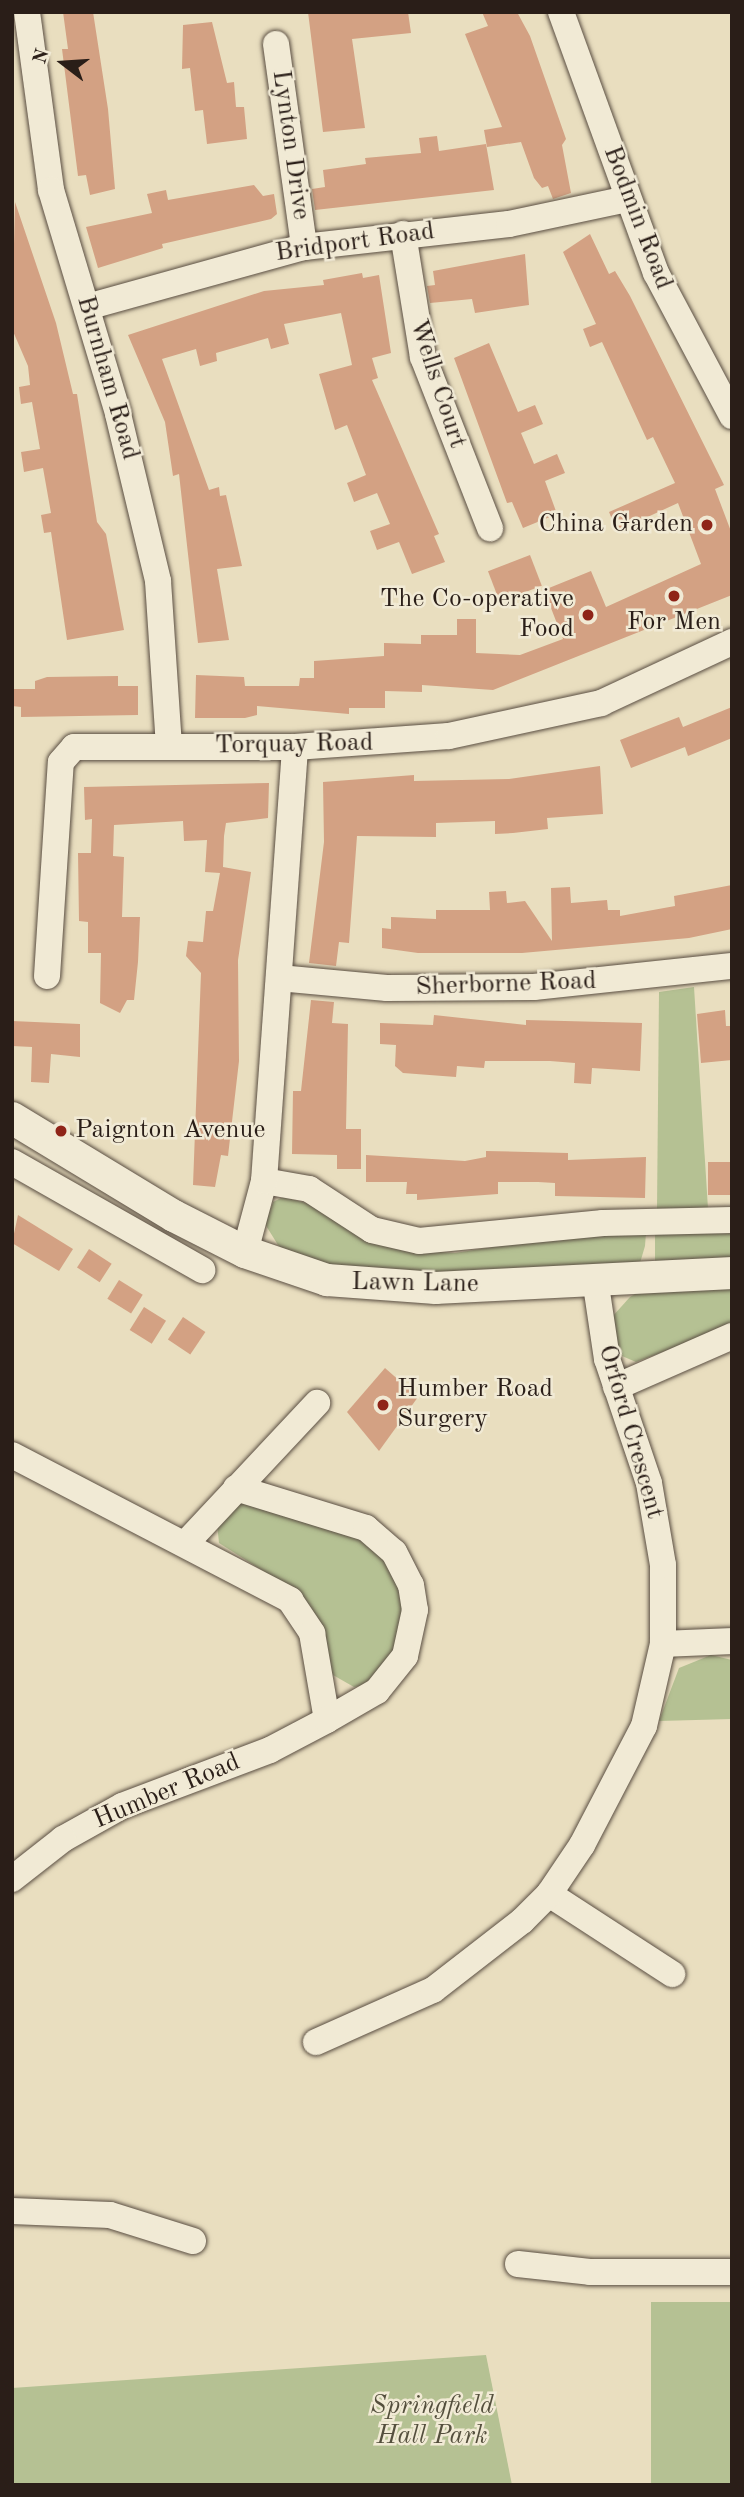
<!DOCTYPE html>
<style>
body{margin:0}
#map{position:relative;width:744px;height:2497px;overflow:hidden;background:#e9debf;font-family:"Old Standard TT",serif}
div>[style]{position:absolute}
.green>*{inset:0;background:#b5c193;transform-origin:0 0}
.building>*{inset:0;background:#d3a183;transform-origin:0 0}
.roads{filter:drop-shadow(0 0 2px #5a4e42) drop-shadow(0 0 2px #5a4e42)}
.minor>*{height:26px;margin:-13px;padding:0 13px;transform-origin:13px;border-radius:13px;background:#f1ead5}
.tertiary>*{height:32px;margin:-16px;padding:0 16px;transform-origin:16px;border-radius:16px;background:#f1ead5}
.dots>*{width:19px;height:19px;translate:-50% -50%;box-sizing:border-box;border:4px solid #f1ead5;border-radius:50%}
span{translate:-50% -50%;white-space:nowrap;text-align:center;line-height:1.15;-webkit-text-stroke:5px #f1ead5;paint-order:stroke}
.street-label{font-size:26px;color:#2a1e18}
.poi-label{font-size:26px;color:#2a1e18}
.right{translate:-100% -50%;text-align:right}
.left{translate:0 -50%;text-align:left}
.park-label{font-size:26px;color:#544f3d;font-style:italic}
.frame{position:absolute;inset:0;border:14px solid #2a1e18;pointer-events:none}
.north{position:absolute;left:28px;top:28px;width:70px;height:70px;-webkit-text-stroke:5px #f1ead5;paint-order:stroke;rotate:287deg;font-size:19px;font-weight:700;line-height:28px;text-align:center;color:#2a1e18}
.north::after{content:'';display:block;margin:auto;width:24px;height:32px;background:#2a1e18;clip-path:polygon(50% 0,100% 100%,50% 72%,0 100%)}
</style>
<div id="map">
<div class="green">
<div style="clip-path:polygon(694px 987px,708px 1209px,657px 1210px,659px 992px)"></div>
<div style="clip-path:polygon(283px 1197px,310px 1204px,358px 1236px,411px 1250px,455px 1253px,548px 1238px,646px 1233px,645px 1246px,640px 1263px,514px 1274px,345px 1271px,285px 1252px,278px 1245px,265px 1224px,273px 1202px)"></div>
<div style="left:732px;top:1232px;width:30px;height:77px;rotate:90deg"></div>
<div style="clip-path:polygon(654px 1283px,732px 1283px,732px 1326px,636px 1362px,622px 1356px,611px 1335px,612px 1317px,630px 1297px)"></div>
<div style="clip-path:polygon(245px 1502px,344px 1529px,375px 1546px,397px 1575px,405px 1613px,398px 1650px,367px 1685px,354px 1687px,333px 1675px,298px 1593px,219px 1543px,217px 1523px,230px 1506px)"></div>
<div style="clip-path:polygon(711px 1655px,732px 1660px,732px 1719px,659px 1721px,679px 1668px)"></div>
<div style="left:732px;top:2302px;width:183px;height:81px;rotate:90deg"></div>
<div style="clip-path:polygon(486px 2355px,512px 2485px,12px 2485px,12px 2388px)"></div>
</div>
<div class="building">
<div style="clip-path:polygon(63px 12px,93px 12px,108px 109px,115px 189px,90px 195px,86px 175px,78px 176px,62px 49px,68px 49px)"></div>
<div style="clip-path:polygon(308px 12px,408px 12px,411px 33px,352px 39px,365px 128px,323px 132px)"></div>
<div style="clip-path:polygon(482px 12px,517px 12px,530px 36px,566px 139px,562px 145px,571px 193px,553px 199px,548px 186px,542px 188px,534px 178px,521px 142px,487px 147px,484px 130px,502px 127px,465px 34px,488px 26px)"></div>
<div style="clip-path:polygon(212px 22px,227px 83px,234px 82px,236px 107px,244px 107px,247px 139px,207px 144px,203px 110px,195px 111px,190px 68px,182px 69px,183px 25px)"></div>
<div style="clip-path:polygon(437px 136px,439px 151px,486px 144px,494px 190px,315px 210px,312px 189px,325px 187px,323px 170px,366px 164px,365px 158px,421px 153px,419px 138px)"></div>
<div style="clip-path:polygon(254px 185px,263px 196px,274px 194px,277px 214px,271px 219px,162px 244px,163px 248px,98px 268px,86px 227px,152px 213px,147px 194px,166px 190px,168px 200px)"></div>
<div style="clip-path:polygon(15px 202px,56px 323px,73px 394px,77px 394px,97px 522px,106px 534px,124px 630px,67px 640px,51px 532px,44px 533px,41px 515px,51px 513px,43px 468px,24px 472px,21px 452px,40px 449px,32px 402px,21px 404px,19px 387px,30px 385px,28px 366px,12px 329px)"></div>
<div style="clip-path:polygon(590px 234px,609px 274px,615px 271px,630px 296px,724px 485px,715px 489px,732px 534px,732px 595px,493px 690px,422px 685px,422px 692px,385px 691px,385px 708px,349px 708px,349px 714px,257px 706px,257px 715px,245px 718px,195px 718px,196px 675px,244px 677px,245px 686px,299px 686px,300px 678px,314px 678px,314px 661px,384px 656px,384px 643px,421px 644px,421px 635px,457px 635px,457px 619px,476px 619px,476px 653px,520px 655px,563px 639px,544px 590px,591px 571px,606px 607px,701px 564px,678px 503px,617px 531px,609px 512px,675px 483px,653px 437px,647px 440px,602px 342px,590px 347px,583px 329px,596px 324px,563px 252px)"></div>
<div style="clip-path:polygon(525px 254px,529px 305px,475px 313px,472px 299px,430px 303px,427px 286px,435px 285px,433px 271px)"></div>
<div style="clip-path:polygon(362px 273px,363px 278px,379px 275px,391px 353px,372px 358px,378px 378px,372px 380px,439px 534px,434px 536px,445px 562px,412px 574px,399px 542px,377px 550px,370px 531px,390px 524px,377px 493px,354px 502px,347px 483px,366px 475px,347px 425px,335px 430px,319px 374px,352px 365px,341px 313px,284px 324px,289px 344px,271px 349px,268px 338px,216px 353px,217px 361px,200px 366px,196px 349px,162px 359px,209px 490px,219px 487px,220px 496px,226px 495px,242px 566px,217px 569px,229px 640px,198px 643px,179px 474px,173px 476px,165px 422px,128px 335px,264px 291px,324px 285px,323px 280px)"></div>
<div style="clip-path:polygon(489px 343px,518px 412px,535px 405px,543px 424px,521px 433px,534px 464px,557px 454px,565px 473px,545px 481px,557px 514px,523px 528px,512px 502px,507px 503px,454px 358px)"></div>
<div style="left:530px;top:555px;width:33px;height:45px;rotate:69deg"></div>
<div style="clip-path:polygon(118px 676px,118px 686px,138px 686px,138px 715px,21px 717px,21px 707px,12px 706px,12px 689px,35px 689px,35px 681px,47px 677px)"></div>
<div style="clip-path:polygon(732px 707px,732px 738px,688px 756px,685px 747px,631px 768px,620px 740px,679px 717px,683px 727px)"></div>
<div style="clip-path:polygon(600px 766px,603px 814px,547px 818px,548px 829px,513px 833px,495px 834px,495px 821px,436px 823px,436px 837px,357px 836px,349px 943px,339px 942px,336px 966px,309px 963px,324px 842px,323px 782px,414px 775px,414px 781px,509px 779px)"></div>
<div style="clip-path:polygon(269px 783px,268px 818px,226px 823px,224px 836px,223px 867px,251px 872px,238px 960px,239px 1061px,228px 1156px,221px 1155px,215px 1187px,193px 1185px,201px 973px,186px 956px,188px 941px,203px 942px,206px 911px,213px 911px,220px 873px,205px 872px,207px 840px,184px 841px,183px 821px,114px 825px,113px 856px,124px 857px,122px 917px,140px 917px,138px 962px,134px 1000px,127px 1000px,120px 1013px,100px 1003px,101px 953px,88px 953px,88px 922px,79px 921px,78px 853px,91px 853px,92px 819px,85px 820px,84px 787px)"></div>
<div style="clip-path:polygon(732px 885px,732px 929px,689px 938px,522px 953px,418px 953px,382px 948px,382px 928px,391px 929px,391px 917px,436px 919px,436px 910px,490px 910px,489px 892px,506px 891px,507px 903px,525px 901px,552px 941px,551px 888px,570px 887px,571px 903px,607px 900px,608px 910px,620px 910px,620px 916px,675px 906px,674px 896px)"></div>
<div style="clip-path:polygon(311px 1000px,334px 1002px,332px 1023px,348px 1024px,346px 1129px,361px 1129px,361px 1169px,337px 1169px,337px 1155px,292px 1154px,293px 1091px,301px 1091px)"></div>
<div style="clip-path:polygon(725px 1010px,726px 1026px,732px 1026px,732px 1060px,701px 1063px,697px 1014px)"></div>
<div style="clip-path:polygon(434px 1015px,526px 1025px,526px 1020px,642px 1023px,640px 1071px,592px 1068px,591px 1084px,574px 1083px,575px 1063px,550px 1061px,485px 1061px,484px 1068px,457px 1066px,456px 1077px,403px 1073px,395px 1066px,396px 1045px,380px 1044px,380px 1023px,433px 1025px)"></div>
<div style="clip-path:polygon(12px 1021px,80px 1024px,80px 1057px,51px 1054px,49px 1083px,31px 1082px,32px 1047px,12px 1046px)"></div>
<div style="clip-path:polygon(486px 1151px,568px 1153px,568px 1160px,646px 1157px,645px 1198px,555px 1196px,555px 1183px,538px 1182px,498px 1182px,498px 1194px,417px 1200px,417px 1194px,406px 1194px,407px 1182px,366px 1182px,366px 1155px,465px 1161px,486px 1157px)"></div>
<div style="left:732px;top:1162px;width:33px;height:24px;rotate:90deg"></div>
<div style="clip-path:polygon(18px 1215px,73px 1249px,59px 1271px,12px 1243px)"></div>
<div style="left:89px;top:1249px;width:27px;height:22px;rotate:33deg"></div>
<div style="left:119px;top:1280px;width:28px;height:22px;rotate:32deg"></div>
<div style="left:144px;top:1307px;width:26px;height:27px;rotate:32deg"></div>
<div style="left:183px;top:1317px;width:27px;height:27px;rotate:34deg"></div>
<div style="clip-path:polygon(385px 1368px,418px 1397px,379px 1451px,347px 1412px)"></div>
</div>
<div class="roads">
<div class="minor">
<div style="left:27px;top:12px;width:180px;rotate:82.3deg"></div>
<div style="left:51px;top:190px;width:234px;rotate:73.3deg"></div>
<div style="left:118px;top:414px;width:172px;rotate:76.5deg"></div>
<div style="left:158px;top:581px;width:165px;rotate:86.2deg"></div>
<div style="left:561px;top:12px;width:278px;rotate:70deg"></div>
<div style="left:656px;top:273px;width:162px;rotate:62deg"></div>
<div style="left:276px;top:44px;width:205px;rotate:82.1deg"></div>
<div style="left:403px;top:234px;width:125px;rotate:80.8deg"></div>
<div style="left:423px;top:357px;width:184px;rotate:68.6deg"></div>
<div style="left:87px;top:307px;width:225px;rotate:-15.5deg"></div>
<div style="left:304px;top:247px;width:206px;rotate:-6.4deg"></div>
<div style="left:509px;top:224px;width:122px;rotate:-11.9deg"></div>
<div style="left:47px;top:976px;width:214px;rotate:-86.3deg"></div>
<div style="left:61px;top:762px;width:20px;rotate:-49deg"></div>
<div style="left:74px;top:747px;width:221px"></div>
<div style="left:295px;top:747px;width:154px;rotate:-4.1deg"></div>
<div style="left:449px;top:736px;width:156px;rotate:-12.2deg"></div>
<div style="left:601px;top:703px;width:145px;rotate:-25deg"></div>
<div style="left:279px;top:978px;width:108px;rotate:5.3deg"></div>
<div style="left:387px;top:988px;width:147px;rotate:-0.4deg"></div>
<div style="left:534px;top:987px;width:199px;rotate:-6.1deg"></div>
<div style="left:12px;top:1162px;width:219px;rotate:29.6deg"></div>
<div style="left:264px;top:1181px;width:46px;rotate:10.1deg"></div>
<div style="left:309px;top:1189px;width:75px;rotate:33.1deg"></div>
<div style="left:372px;top:1230px;width:48px;rotate:13.2deg"></div>
<div style="left:419px;top:1241px;width:185px;rotate:-5.6deg"></div>
<div style="left:603px;top:1223px;width:129px;rotate:-1.3deg"></div>
<div style="left:245px;top:1252px;width:73px;rotate:-75deg"></div>
<div style="left:264px;top:1181px;width:435px;rotate:-85.9deg"></div>
<div style="left:616px;top:1387px;width:127px;rotate:-23.7deg"></div>
<div style="left:12px;top:1455px;width:314px;rotate:27.5deg"></div>
<div style="left:290px;top:1600px;width:40px;rotate:56deg"></div>
<div style="left:312px;top:1633px;width:88px;rotate:80.2deg"></div>
<div style="left:327px;top:1720px;width:64px;rotate:152.2deg"></div>
<div style="left:270px;top:1750px;width:158px;rotate:159.3deg"></div>
<div style="left:122px;top:1806px;width:68px;rotate:150.8deg"></div>
<div style="left:63px;top:1839px;width:65px;rotate:141.9deg"></div>
<div style="left:236px;top:1488px;width:136px;rotate:17.1deg"></div>
<div style="left:366px;top:1528px;width:37px;rotate:41deg"></div>
<div style="left:394px;top:1552px;width:37px;rotate:63deg"></div>
<div style="left:411px;top:1585px;width:25px;rotate:81deg"></div>
<div style="left:415px;top:1610px;width:47px;rotate:102.3deg"></div>
<div style="left:405px;top:1656px;width:45px;rotate:128.7deg"></div>
<div style="left:377px;top:1691px;width:58px;rotate:149.9deg"></div>
<div style="left:186px;top:1543px;width:192px;rotate:-46.9deg"></div>
<div style="left:663px;top:1644px;width:69px;rotate:-2.5deg"></div>
<div style="left:549px;top:1894px;width:147px;rotate:33deg"></div>
<div style="left:316px;top:2042px;width:128px;rotate:-24deg"></div>
<div style="left:433px;top:1990px;width:113px;rotate:-37.8deg"></div>
<div style="left:522px;top:1921px;width:38px;rotate:-45deg"></div>
<div style="left:549px;top:1894px;width:59px;rotate:-56deg"></div>
<div style="left:582px;top:1845px;width:134px;rotate:-62.5deg"></div>
<div style="left:644px;top:1726px;width:84px;rotate:-77deg"></div>
<div style="left:663px;top:1644px;width:79px;rotate:-90deg"></div>
<div style="left:663px;top:1565px;width:83px;rotate:-99.7deg"></div>
<div style="left:649px;top:1483px;width:131px;rotate:-108.7deg"></div>
<div style="left:607px;top:1359px;width:81px;rotate:-98.5deg"></div>
<div style="left:12px;top:2211px;width:98px;rotate:2.3deg"></div>
<div style="left:110px;top:2215px;width:87px;rotate:17.4deg"></div>
<div style="left:518px;top:2264px;width:72px;rotate:6.3deg"></div>
<div style="left:590px;top:2272px;width:142px"></div>
</div>
<div class="tertiary">
<div style="left:12px;top:1118px;width:189px;rotate:31.2deg"></div>
<div style="left:174px;top:1216px;width:80px;rotate:26.9deg"></div>
<div style="left:245px;top:1252px;width:87px;rotate:18.9deg"></div>
<div style="left:327px;top:1280px;width:109px;rotate:4.2deg"></div>
<div style="left:436px;top:1288px;width:296px;rotate:-2.9deg"></div>
</div>
</div>
<div class="dots">
<div style="left:707px;top:525px;background:#8f2418"></div>
<div style="left:674px;top:596px;background:#8f2418"></div>
<div style="left:588px;top:615px;background:#8f2418"></div>
<div style="left:61px;top:1131px;background:#8f2418"></div>
<div style="left:383px;top:1405px;background:#8f2418"></div>
</div>
<div class="street-label">
<span style="left:290px;top:145px;rotate:82deg">Lynton Drive</span>
<span style="left:637px;top:218px;rotate:69deg">Bodmin Road</span>
<span style="left:355px;top:243px;rotate:-8deg">Bridport Road</span>
<span style="left:107px;top:378px;rotate:74deg">Burnham Road</span>
<span style="left:437px;top:384px;rotate:72deg">Wells Court</span>
<span style="left:294px;top:745px;rotate:-1deg">Torquay Road</span>
<span style="left:506px;top:985px;rotate:-2deg">Sherborne Road</span>
<span style="left:415px;top:1284px;rotate:1deg">Lawn Lane</span>
<span style="left:630px;top:1432px;rotate:74deg">Orford Crescent</span>
<span style="left:167px;top:1792px;rotate:-23deg">Humber Road</span>
</div>
<div class="poi-label">
<span class="right" style="left:693px;top:525px">China Garden</span>
<span class="right" style="left:574px;top:615px">The Co-operative<br>Food</span>
<span style="left:674px;top:623px">For Men</span>
<span class="left" style="left:75px;top:1131px">Paignton Avenue</span>
<span class="left" style="left:397px;top:1405px">Humber Road<br>Surgery</span>
</div>
<div class="park-label">
<span style="left:432px;top:2422px">Springfield<br>Hall Park</span>
</div>
<div class="frame"></div>
<div class="north">N</div>
</div>
